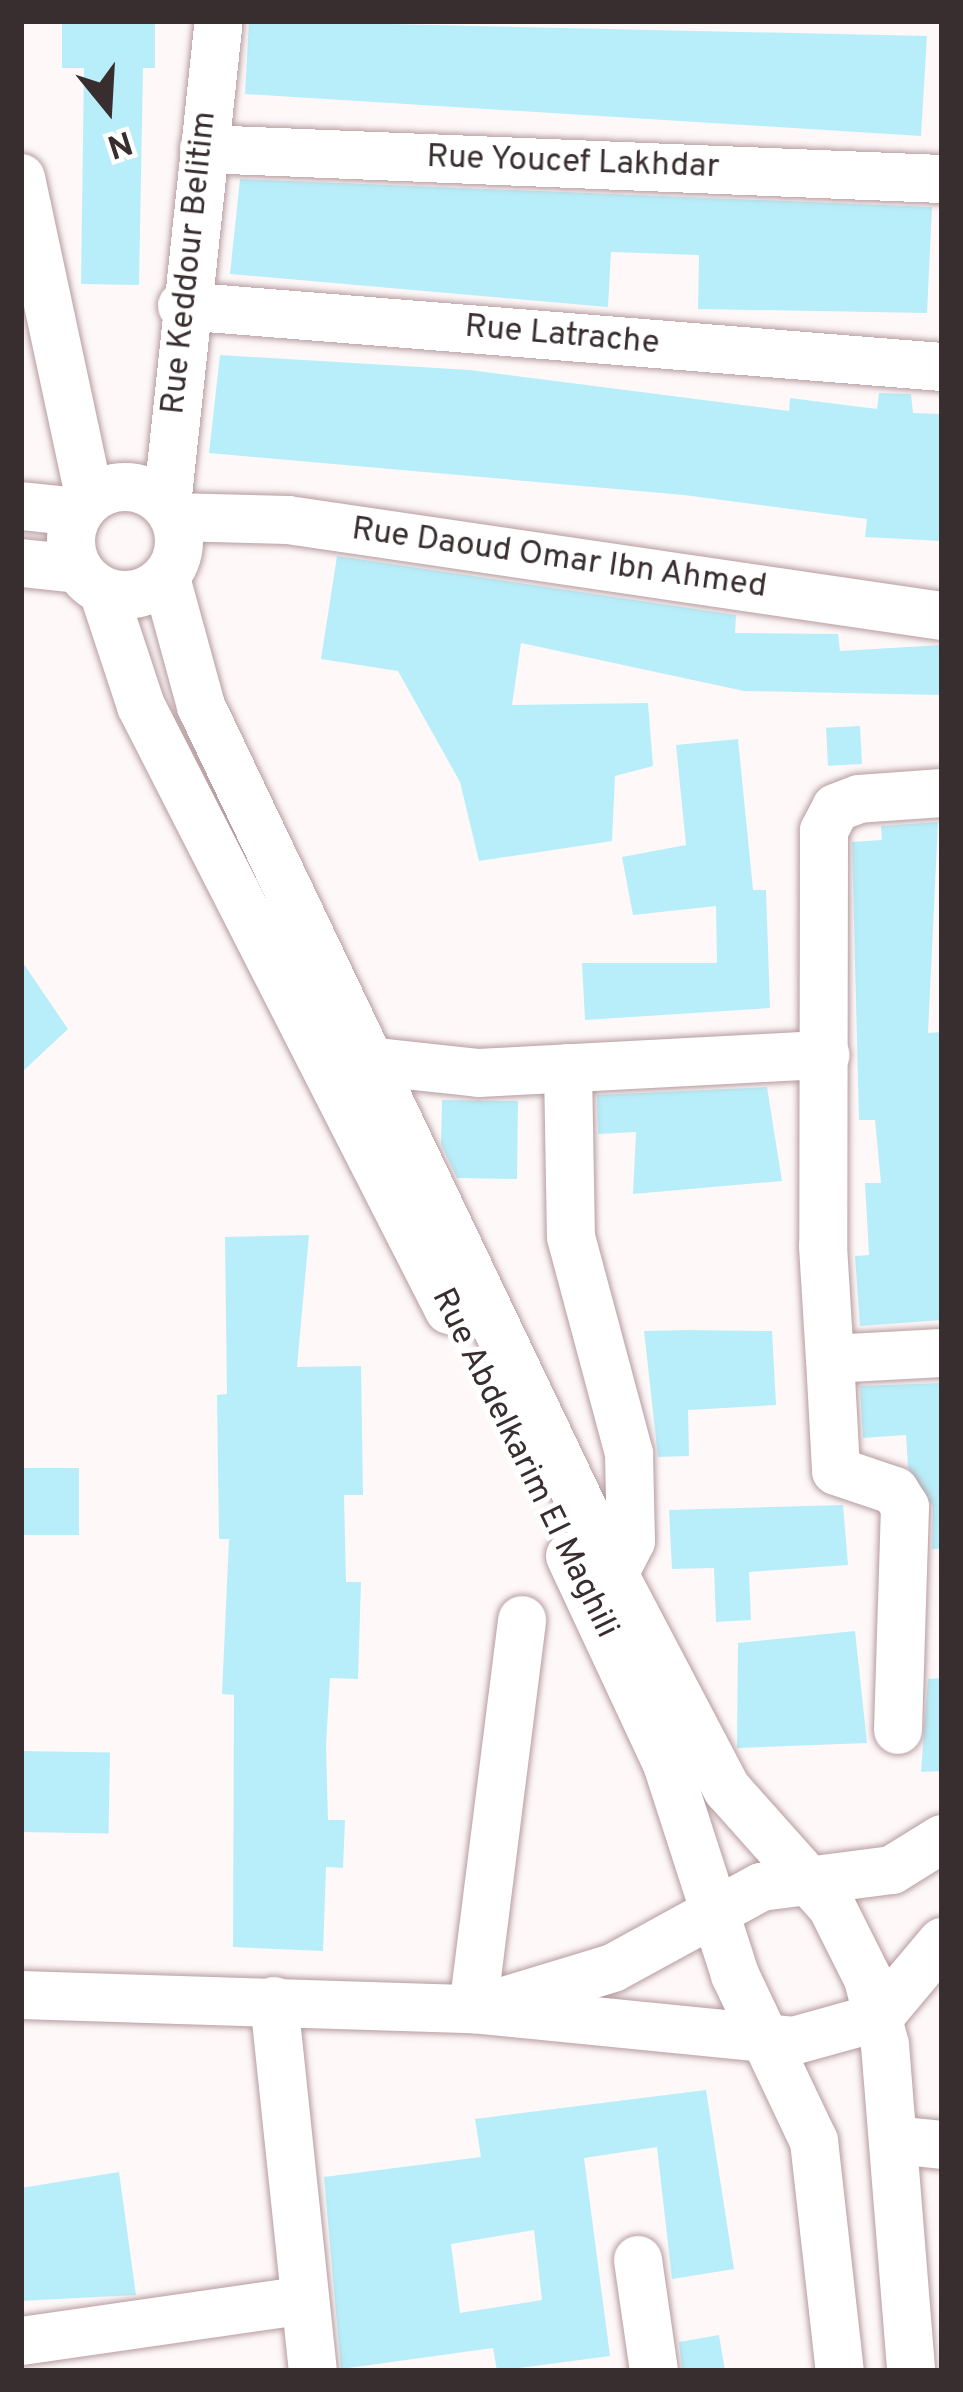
<!DOCTYPE html>
<style>
body{margin:0}
#map{position:relative;width:963px;height:2392px;overflow:hidden;background:#fef8f9;font-family:Overpass,sans-serif}
div>[style]{position:absolute}
.building>*{inset:0;background:#b8eef9;transform-origin:0 0}
.roads{filter:drop-shadow(0 0 3px #b69ca0) drop-shadow(0 0 3px #b69ca0)}
.minor>*{height:48px;margin:-24px;padding:0 24px;transform-origin:24px;border-radius:24px;background:#fff}
.minor>.ring{margin:-24px;padding:0;box-sizing:content-box;background:none;border:48px solid #fff;border-radius:50%}
span{translate:-50% -50%;white-space:nowrap;text-align:center;line-height:1.15;-webkit-text-stroke:10px #fff;paint-order:stroke}
.street-label{font-size:33px;color:#382d2f}
.frame{position:absolute;inset:0;border:24px solid #382d2f;pointer-events:none}
.north{position:absolute;left:48px;top:48px;width:120px;height:120px;-webkit-text-stroke:9px #fff;paint-order:stroke;rotate:162deg;font-size:33px;font-weight:700;line-height:48px;text-align:center;color:#382d2f}
.north::after{content:'';display:block;margin:auto;width:42px;height:54px;background:#382d2f;clip-path:polygon(50% 0,100% 100%,50% 72%,0 100%)}
</style>
<div id="map">
<div class="building">
<div style="clip-path:polygon(62px 21px,155px 21px,155px 68px,143px 68px,139px 285px,81px 284px,84px 68px,62px 68px)"></div>
<div style="clip-path:polygon(249px 21px,927px 36px,921px 136px,245px 94px)"></div>
<div style="clip-path:polygon(240px 179px,932px 207px,927px 313px,698px 309px,699px 255px,611px 252px,608px 307px,230px 274px)"></div>
<div style="clip-path:polygon(220px 355px,470px 370px,789px 411px,790px 398px,877px 409px,879px 393px,911px 394px,913px 413px,942px 414px,942px 541px,865px 537px,867px 519px,684px 495px,209px 453px)"></div>
<div style="clip-path:polygon(337px 556px,736px 615px,735px 633px,838px 634px,840px 651px,942px 645px,942px 695px,744px 691px,521px 643px,512px 705px,648px 703px,653px 766px,615px 776px,612px 841px,479px 861px,460px 782px,398px 671px,321px 659px)"></div>
<div style="left:860px;top:726px;width:38px;height:34px;rotate:87deg"></div>
<div style="clip-path:polygon(738px 739px,753px 890px,766px 890px,770px 1008px,585px 1020px,582px 963px,717px 963px,716px 906px,633px 915px,622px 857px,686px 845px,676px 745px)"></div>
<div style="clip-path:polygon(938px 822px,928px 1033px,942px 1032px,942px 1320px,860px 1326px,855px 1256px,869px 1255px,865px 1183px,881px 1183px,875px 1120px,859px 1120px,852px 842px,882px 840px,881px 826px)"></div>
<div style="clip-path:polygon(21px 960px,68px 1029px,21px 1073px)"></div>
<div style="clip-path:polygon(767px 1087px,782px 1181px,633px 1194px,636px 1132px,598px 1134px,597px 1095px)"></div>
<div style="clip-path:polygon(442px 1100px,518px 1101px,517px 1179px,457px 1178px,441px 1144px)"></div>
<div style="clip-path:polygon(309px 1235px,297px 1367px,361px 1366px,363px 1495px,344px 1495px,346px 1582px,361px 1582px,358px 1679px,330px 1678px,326px 1745px,328px 1820px,345px 1820px,343px 1868px,326px 1867px,323px 1951px,233px 1947px,234px 1695px,222px 1694px,229px 1539px,219px 1539px,217px 1395px,227px 1394px,225px 1237px)"></div>
<div style="clip-path:polygon(687px 1330px,772px 1331px,776px 1405px,688px 1410px,689px 1456px,658px 1457px,644px 1331px)"></div>
<div style="clip-path:polygon(942px 1383px,942px 1549px,932px 1549px,933px 1507px,908px 1467px,906px 1435px,863px 1438px,860px 1386px)"></div>
<div style="left:21px;top:1468px;width:58px;height:67px"></div>
<div style="clip-path:polygon(843px 1505px,848px 1565px,749px 1572px,751px 1620px,716px 1622px,714px 1568px,672px 1569px,669px 1510px)"></div>
<div style="clip-path:polygon(855px 1631px,867px 1743px,737px 1748px,738px 1643px)"></div>
<div style="clip-path:polygon(942px 1678px,942px 1771px,921px 1772px,928px 1679px)"></div>
<div style="left:21px;top:1751px;width:89px;height:81px;rotate:1deg"></div>
<div style="clip-path:polygon(evenodd,706px 2090px,734px 2269px,672px 2279px,657px 2147px,584px 2158px,610px 2356px,497px 2371px,493px 2348px,341px 2369px,324px 2177px,481px 2157px,475px 2119px,706px 2090px,534px 2230px,542px 2300px,460px 2313px,451px 2244px,534px 2230px)"></div>
<div style="clip-path:polygon(119px 2172px,136px 2295px,21px 2301px,21px 2188px)"></div>
<div style="clip-path:polygon(719px 2335px,725px 2371px,682px 2371px,679px 2342px)"></div>
</div>
<div class="roads">
<div class="minor">
<div style="left:204px;top:149px;width:739px;rotate:2.33deg"></div>
<div style="left:21px;top:178px;width:328px;rotate:77.9deg"></div>
<div style="left:182px;top:306px;width:762px;rotate:4.59deg"></div>
<div class="ring" style="left:71px;top:487px;width:60px;height:60px"></div>
<div style="left:167px;top:505px;width:487px;rotate:-83.9deg"></div>
<div style="left:21px;top:506px;width:57px;rotate:6deg"></div>
<div style="left:174px;top:517px;width:114px;rotate:1.5deg"></div>
<div style="left:288px;top:520px;width:661px;rotate:8.35deg"></div>
<div style="left:21px;top:563px;width:57px;rotate:6deg"></div>
<div style="left:166px;top:578px;width:133px;rotate:74.7deg"></div>
<div style="left:201px;top:706px;width:961px;rotate:64.55deg"></div>
<div style="left:614px;top:1574px;width:243px;rotate:62.3deg"></div>
<div style="left:727px;top:1789px;width:158px;rotate:48.3deg"></div>
<div style="left:832px;top:1907px;width:80px;rotate:63.4deg"></div>
<div style="left:868px;top:1979px;width:68px;rotate:75.6deg"></div>
<div style="left:885px;top:2045px;width:327px;rotate:85.4deg"></div>
<div style="left:103px;top:591px;width:121px;rotate:71.7deg"></div>
<div style="left:141px;top:706px;width:678px;rotate:62.98deg"></div>
<div style="left:942px;top:793px;width:83px;rotate:175.9deg"></div>
<div style="left:859px;top:799px;width:25px;rotate:159deg"></div>
<div style="left:836px;top:808px;width:26px;rotate:118deg"></div>
<div style="left:824px;top:831px;width:415px;rotate:90.1deg"></div>
<div style="left:823px;top:1246px;width:113px;rotate:86.5deg"></div>
<div style="left:830px;top:1359px;width:112px;rotate:-3.1deg"></div>
<div style="left:341px;top:1058px;width:139px;rotate:6.2deg"></div>
<div style="left:479px;top:1073px;width:347px;rotate:-3deg"></div>
<div style="left:568px;top:1068px;width:169px;rotate:89deg"></div>
<div style="left:571px;top:1237px;width:225px;rotate:75deg"></div>
<div style="left:629px;top:1454px;width:87px;rotate:88.7deg"></div>
<div style="left:631px;top:1541px;width:37px;rotate:117deg"></div>
<div style="left:830px;top:1359px;width:112px;rotate:86.9deg"></div>
<div style="left:836px;top:1471px;width:62px;rotate:18.7deg"></div>
<div style="left:895px;top:1491px;width:19px;rotate:58deg"></div>
<div style="left:905px;top:1507px;width:223px;rotate:91.8deg"></div>
<div style="left:570px;top:1556px;width:230px;rotate:65deg"></div>
<div style="left:667px;top:1764px;width:222px;rotate:72.1deg"></div>
<div style="left:735px;top:1975px;width:184px;rotate:64.6deg"></div>
<div style="left:814px;top:2141px;width:231px;rotate:83.6deg"></div>
<div style="left:21px;top:1995px;width:452px;rotate:1.8deg"></div>
<div style="left:473px;top:2009px;width:322px;rotate:5.7deg"></div>
<div style="left:793px;top:2041px;width:89px;rotate:-15.6deg"></div>
<div style="left:879px;top:2017px;width:98px;rotate:-50deg"></div>
<div style="left:274px;top:2001px;width:372px;rotate:84deg"></div>
<div style="left:501px;top:2002px;width:117px;rotate:-16.9deg"></div>
<div style="left:613px;top:1968px;width:169px;rotate:-28.7deg"></div>
<div style="left:761px;top:1887px;width:132px;rotate:-7.4deg"></div>
<div style="left:892px;top:1870px;width:59px;rotate:-31.8deg"></div>
<div style="left:473px;top:2009px;width:392px;rotate:-82.8deg"></div>
<div style="left:894px;top:2140px;width:48px;rotate:5.9deg"></div>
<div style="left:638px;top:2260px;width:112px;rotate:81.8deg"></div>
<div style="left:21px;top:2341px;width:287px;rotate:-8.2deg"></div>
</div>
</div>
<div class="street-label">
<span style="left:573px;top:164px;rotate:2deg">Rue Youcef Lakhdar</span>
<span style="left:191px;top:263px;rotate:-84deg">Rue Keddour Belitim</span>
<span style="left:562px;top:337px;rotate:5deg">Rue Latrache</span>
<span style="left:559px;top:560px;rotate:8deg">Rue Daoud Omar Ibn Ahmed</span>
<span style="left:523px;top:1464px;rotate:64deg">Rue Abdelkarim El Maghili</span>
</div>
<div class="frame"></div>
<div class="north">N</div>
</div>
